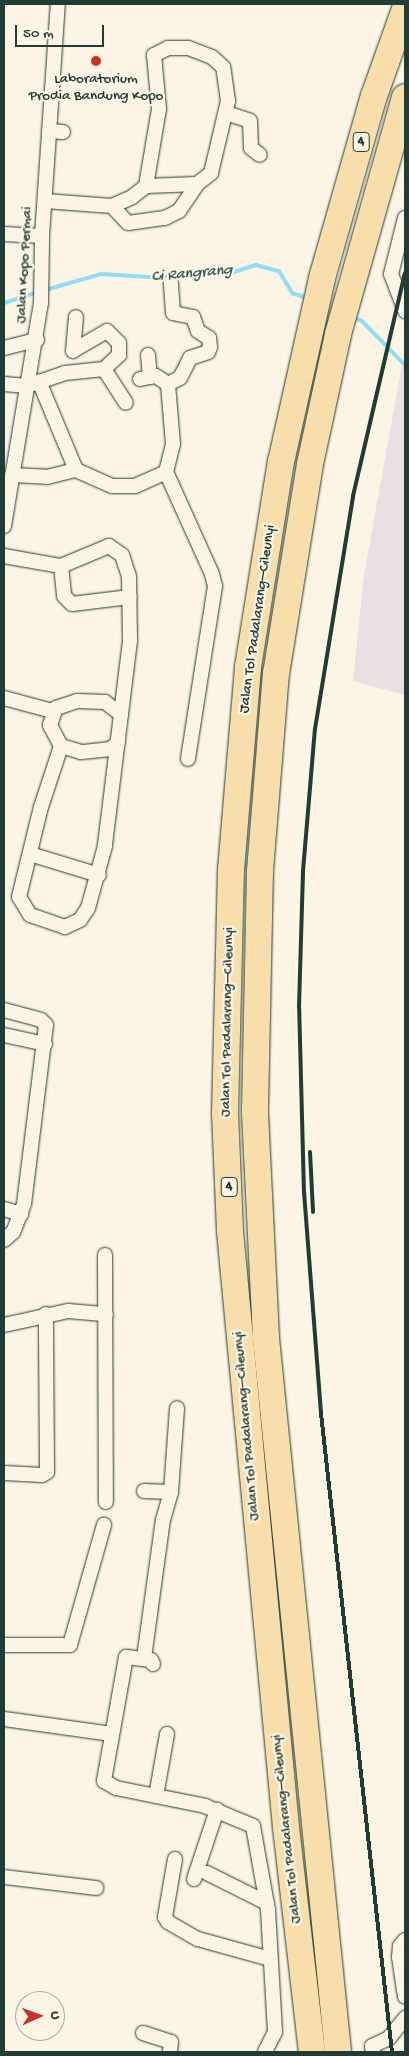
<!DOCTYPE html>
<meta charset="utf-8">
<style>
body{margin:0}
#map{position:relative;width:409px;height:2056px;overflow:hidden;background:#fcf5e5;font-family:"Gochi Hand",sans-serif}
div>[style]{position:absolute}
.built>*{inset:0;background:#eae0e3}
.stream>*{height:4px;margin:-2px;padding:0 2px;transform-origin:2px;border-radius:2px;background:#91ddf1}
.roads{filter:drop-shadow(0 0 1px #1f3d34) drop-shadow(0 0 1px #1f3d34)}
.street>*{height:14px;margin:-7px;padding:0 7px;transform-origin:7px;border-radius:7px;background:#fcf5e5}
.highway>*{height:26px;margin:-13px;padding:0 13px;transform-origin:13px;border-radius:13px;background:#f8deab}
.rail>*{height:4px;margin:-2px;padding:0 2px;transform-origin:2px;border-radius:2px;background:#1f3d34}
.dots>*{width:14px;height:14px;translate:-50% -50%;box-sizing:border-box;border:2px solid #fcf5e5;border-radius:50%}
span{translate:-50% -50%;white-space:nowrap;text-align:center;line-height:1.15;-webkit-text-stroke:4.5px #fcf5e5;paint-order:stroke}
.shield-label span{padding:1px 4px;background:#fcf5e5;border:1px solid;border-radius:4px;-webkit-text-stroke-width:0}
.shield-label{font-size:14px;color:#1f3d34;font-weight:700}
.poi-label{font-size:15px;color:#1f3d34}
.street-label{font-size:15px;color:#1f3d34}
.water-label{font-size:16px;color:#365d5a;font-style:italic}
.frame{position:absolute;inset:0;border:5px solid #1f3d34;pointer-events:none}
.north{position:absolute;left:15px;top:1991px;width:50px;height:50px;box-sizing:border-box;background:#fcf5e5;border:1px solid #a4ab9e;border-radius:50%;rotate:88deg;font-size:14px;font-weight:700;line-height:20px;text-align:center;color:#1f3d34}
.north::after{content:'';display:block;margin:auto;width:18px;height:22px;background:#c8321e;clip-path:polygon(50% 0,100% 100%,50% 72%,0 100%)}
.scale{position:absolute;left:15px;top:25px;width:89px;height:22px;box-sizing:border-box;border:2px solid #1f3d34;border-top:0;padding-left:6px;font-size:15px;line-height:18px;white-space:nowrap;color:#1f3d34;-webkit-text-stroke:4px #fcf5e5;paint-order:stroke}
</style>
<div id="map">
<div class="built">
<div style="clip-path:polygon(403px 359px,405px 359px,405px 695px,353px 681px,364px 575px)"></div>
</div>
<div class="stream">
<div style="left:45px;top:290px;width:58px;rotate:-15.9deg"></div>
<div style="left:101px;top:274px;width:64px;rotate:3.6deg"></div>
<div style="left:165px;top:278px;width:37px;rotate:-9deg"></div>
<div style="left:202px;top:272px;width:32px"></div>
<div style="left:234px;top:272px;width:23px;rotate:-18deg"></div>
<div style="left:256px;top:265px;width:24px;rotate:15deg"></div>
<div style="left:279px;top:271px;width:26px;rotate:59deg"></div>
<div style="left:292px;top:293px;width:16px;rotate:18deg"></div>
<div style="left:4px;top:303px;width:36px;rotate:-18deg"></div>
<div style="left:353px;top:317px;width:10px;rotate:24deg"></div>
<div style="left:362px;top:321px;width:62px;rotate:45.7deg"></div>
</div>
<div class="roads">
<div class="street">
<div style="left:226px;top:113px;width:25px;rotate:18deg"></div>
<div style="left:250px;top:121px;width:27px;rotate:88deg"></div>
<div style="left:251px;top:148px;width:11px;rotate:38deg"></div>
<div style="left:49px;top:131px;width:14px;rotate:4deg"></div>
<div style="left:45px;top:201px;width:67px;rotate:4.3deg"></div>
<div style="left:112px;top:206px;width:22px;rotate:-24deg"></div>
<div style="left:132px;top:197px;width:18px;rotate:-38deg"></div>
<div style="left:146px;top:186px;width:51px;rotate:-2.2deg"></div>
<div style="left:112px;top:206px;width:23px;rotate:47deg"></div>
<div style="left:128px;top:223px;width:37px;rotate:-8deg"></div>
<div style="left:165px;top:218px;width:16px;rotate:-27deg"></div>
<div style="left:179px;top:211px;width:32px;rotate:-56deg"></div>
<div style="left:197px;top:184px;width:18px;rotate:-38deg"></div>
<div style="left:211px;top:173px;width:74px;rotate:-76.7deg"></div>
<div style="left:228px;top:101px;width:34px;rotate:-98deg"></div>
<div style="left:223px;top:67px;width:15px;rotate:-138deg"></div>
<div style="left:212px;top:57px;width:26px;rotate:-159deg"></div>
<div style="left:188px;top:48px;width:20px;rotate:180deg"></div>
<div style="left:168px;top:48px;width:16px;rotate:153deg"></div>
<div style="left:154px;top:55px;width:54px;rotate:84.7deg"></div>
<div style="left:159px;top:109px;width:78px;rotate:99.6deg"></div>
<div style="left:405px;top:218px;width:58px;rotate:104deg"></div>
<div style="left:391px;top:274px;width:40px;rotate:69deg"></div>
<div style="left:4px;top:234px;width:38px;rotate:3deg"></div>
<div style="left:4px;top:348px;width:34px;rotate:-14deg"></div>
<div style="left:148px;top:355px;width:22px;rotate:85deg"></div>
<div style="left:104px;top:369px;width:40px;rotate:57.1deg"></div>
<div style="left:140px;top:379px;width:16px;rotate:-11deg"></div>
<div style="left:156px;top:376px;width:14px;rotate:34deg"></div>
<div style="left:4px;top:384px;width:23px;rotate:5deg"></div>
<div style="left:27px;top:386px;width:40px;rotate:-18.9deg"></div>
<div style="left:65px;top:373px;width:39px;rotate:-6deg"></div>
<div style="left:104px;top:369px;width:21px;rotate:-43deg"></div>
<div style="left:119px;top:355px;width:12px;rotate:-90deg"></div>
<div style="left:119px;top:343px;width:17px;rotate:-135deg"></div>
<div style="left:107px;top:331px;width:39px;rotate:150deg"></div>
<div style="left:73px;top:351px;width:34px;rotate:-85deg"></div>
<div style="left:168px;top:384px;width:13px;rotate:-27deg"></div>
<div style="left:180px;top:378px;width:22px;rotate:-63deg"></div>
<div style="left:190px;top:358px;width:19px;rotate:-18deg"></div>
<div style="left:208px;top:352px;width:5px;rotate:-68deg"></div>
<div style="left:210px;top:347px;width:9px;rotate:-96deg"></div>
<div style="left:209px;top:338px;width:13px;rotate:-148deg"></div>
<div style="left:198px;top:331px;width:15px;rotate:-110deg"></div>
<div style="left:193px;top:317px;width:20px;rotate:-169deg"></div>
<div style="left:173px;top:313px;width:31px;rotate:-94deg"></div>
<div style="left:76px;top:470px;width:39px;rotate:24deg"></div>
<div style="left:112px;top:486px;width:23px"></div>
<div style="left:135px;top:486px;width:34px;rotate:-24deg"></div>
<div style="left:166px;top:472px;width:112px;rotate:65.7deg"></div>
<div style="left:212px;top:574px;width:12px;rotate:76deg"></div>
<div style="left:215px;top:586px;width:175px;rotate:98.9deg"></div>
<div style="left:166px;top:472px;width:29px;rotate:-76deg"></div>
<div style="left:173px;top:444px;width:60px;rotate:-94.8deg"></div>
<div style="left:12px;top:475px;width:35px;rotate:3deg"></div>
<div style="left:47px;top:477px;width:30px;rotate:-14deg"></div>
<div style="left:76px;top:470px;width:96px;rotate:-112.6deg"></div>
<div style="left:4px;top:526px;width:226px;rotate:-80.6deg"></div>
<div style="left:41px;top:303px;width:67px;rotate:-89.1deg"></div>
<div style="left:42px;top:236px;width:233px;rotate:-86.1deg"></div>
<div style="left:4px;top:556px;width:58px;rotate:10deg"></div>
<div style="left:61px;top:566px;width:52px;rotate:-22.6deg"></div>
<div style="left:109px;top:546px;width:16px;rotate:35deg"></div>
<div style="left:122px;top:555px;width:22px;rotate:72deg"></div>
<div style="left:129px;top:576px;width:65px;rotate:89.1deg"></div>
<div style="left:130px;top:641px;width:207px;rotate:97deg"></div>
<div style="left:105px;top:846px;width:64px;rotate:105.3deg"></div>
<div style="left:88px;top:908px;width:14px;rotate:124deg"></div>
<div style="left:80px;top:920px;width:17px;rotate:155deg"></div>
<div style="left:65px;top:927px;width:37px;rotate:-161deg"></div>
<div style="left:30px;top:915px;width:21px;rotate:-121deg"></div>
<div style="left:19px;top:897px;width:93px;rotate:-76.3deg"></div>
<div style="left:41px;top:807px;width:64px;rotate:-71.8deg"></div>
<div style="left:61px;top:566px;width:30px;rotate:84deg"></div>
<div style="left:64px;top:596px;width:11px;rotate:45deg"></div>
<div style="left:72px;top:604px;width:58px;rotate:-6.9deg"></div>
<div style="left:4px;top:698px;width:50px;rotate:15.2deg"></div>
<div style="left:118px;top:742px;width:10px;rotate:135deg"></div>
<div style="left:111px;top:749px;width:30px;rotate:174deg"></div>
<div style="left:81px;top:752px;width:21px;rotate:-163deg"></div>
<div style="left:61px;top:746px;width:24px;rotate:-118deg"></div>
<div style="left:50px;top:725px;width:18px;rotate:-71deg"></div>
<div style="left:56px;top:708px;width:22px;rotate:-18deg"></div>
<div style="left:77px;top:701px;width:28px;rotate:2deg"></div>
<div style="left:105px;top:702px;width:20px;rotate:37deg"></div>
<div style="left:30px;top:854px;width:72px;rotate:16.9deg"></div>
<div style="left:4px;top:1010px;width:38px;rotate:15deg"></div>
<div style="left:41px;top:1020px;width:7px;rotate:45deg"></div>
<div style="left:46px;top:1025px;width:180px;rotate:97deg"></div>
<div style="left:24px;top:1204px;width:30px;rotate:111deg"></div>
<div style="left:13px;top:1232px;width:12px;rotate:138deg"></div>
<div style="left:4px;top:1035px;width:42px;rotate:12.4deg"></div>
<div style="left:4px;top:1209px;width:18px;rotate:16deg"></div>
<div style="left:105px;top:1255px;width:247px;rotate:89.8deg"></div>
<div style="left:4px;top:1325px;width:66px;rotate:-12.3deg"></div>
<div style="left:68px;top:1311px;width:38px;rotate:5deg"></div>
<div style="left:4px;top:1473px;width:38px;rotate:3deg"></div>
<div style="left:42px;top:1475px;width:6px;rotate:-31deg"></div>
<div style="left:47px;top:1472px;width:158px;rotate:-90.4deg"></div>
<div style="left:144px;top:1491px;width:27px;rotate:2deg"></div>
<div style="left:4px;top:1645px;width:66px"></div>
<div style="left:70px;top:1645px;width:125px;rotate:-74.2deg"></div>
<div style="left:144px;top:1658px;width:139px;rotate:-82.2deg"></div>
<div style="left:163px;top:1520px;width:29px;rotate:-74deg"></div>
<div style="left:171px;top:1492px;width:84px;rotate:-85.9deg"></div>
<div style="left:153px;top:1664px;width:4px;rotate:-117deg"></div>
<div style="left:151px;top:1660px;width:25px;rotate:-173deg"></div>
<div style="left:126px;top:1657px;width:126px;rotate:100.1deg"></div>
<div style="left:104px;top:1781px;width:14px;rotate:30deg"></div>
<div style="left:116px;top:1788px;width:91px;rotate:11.4deg"></div>
<div style="left:205px;top:1806px;width:52px;rotate:22.6deg"></div>
<div style="left:253px;top:1826px;width:85px;rotate:79.9deg"></div>
<div style="left:268px;top:1910px;width:122px;rotate:86.7deg"></div>
<div style="left:275px;top:2032px;width:22px;rotate:117deg"></div>
<div style="left:4px;top:1719px;width:109px;rotate:7.9deg"></div>
<div style="left:156px;top:1796px;width:63px;rotate:-79.9deg"></div>
<div style="left:175px;top:1859px;width:59px;rotate:99.8deg"></div>
<div style="left:165px;top:1917px;width:6px;rotate:59deg"></div>
<div style="left:168px;top:1922px;width:34px;rotate:30deg"></div>
<div style="left:198px;top:1939px;width:75px;rotate:15.5deg"></div>
<div style="left:207px;top:1873px;width:67px;rotate:26.6deg"></div>
<div style="left:4px;top:1877px;width:93px;rotate:6.8deg"></div>
<div style="left:194px;top:1879px;width:73px;rotate:-71.6deg"></div>
<div style="left:405px;top:1940px;width:8px;rotate:130deg"></div>
<div style="left:400px;top:1946px;width:11px;rotate:95deg"></div>
<div style="left:399px;top:1957px;width:40px;rotate:81.5deg"></div>
<div style="left:143px;top:2033px;width:29px;rotate:18deg"></div>
<div style="left:171px;top:2042px;width:10px;rotate:96deg"></div>
<div style="left:373px;top:2052px;width:6px;rotate:-99deg"></div>
<div style="left:372px;top:2046px;width:19px;rotate:-25deg"></div>
<div style="left:389px;top:2038px;width:26px;rotate:-51deg"></div>
</div>
<div class="highway">
<div style="left:312px;top:2052px;width:226px;rotate:-96.6deg"></div>
<div style="left:286px;top:1827px;width:599px;rotate:-95.37deg"></div>
<div style="left:230px;top:1231px;width:117px;rotate:-92.4deg"></div>
<div style="left:225px;top:1114px;width:244px;rotate:-88.6deg"></div>
<div style="left:231px;top:870px;width:204px;rotate:-85.2deg"></div>
<div style="left:248px;top:667px;width:208px;rotate:-80.9deg"></div>
<div style="left:281px;top:462px;width:189px;rotate:-77.4deg"></div>
<div style="left:322px;top:278px;width:189px;rotate:-74.1deg"></div>
<div style="left:374px;top:96px;width:92px;rotate:-70.4deg"></div>
<div style="left:338px;top:2052px;width:718px;rotate:-95.76deg"></div>
<div style="left:266px;top:1338px;width:229px;rotate:-92.8deg"></div>
<div style="left:255px;top:1109px;width:238px;rotate:-88.8deg"></div>
<div style="left:260px;top:871px;width:198px;rotate:-85.4deg"></div>
<div style="left:276px;top:674px;width:213px;rotate:-80.8deg"></div>
<div style="left:310px;top:464px;width:133px;rotate:-77.8deg"></div>
<div style="left:338px;top:334px;width:246px;rotate:-74.2deg"></div>
</div>
</div>
<div class="rail">
<div style="left:310px;top:1152px;width:60px;rotate:87.1deg"></div>
<div style="left:392px;top:2052px;width:643px;rotate:-96.34deg"></div>
<div style="left:321px;top:1413px;width:221px;rotate:-94.4deg"></div>
<div style="left:304px;top:1193px;width:186px;rotate:-91.5deg"></div>
<div style="left:299px;top:1007px;width:136px;rotate:-88.3deg"></div>
<div style="left:303px;top:871px;width:143px;rotate:-85.2deg"></div>
<div style="left:315px;top:729px;width:236px;rotate:-80.7deg"></div>
<div style="left:353px;top:496px;width:229px;rotate:-76.9deg"></div>
</div>
<div class="dots">
<div style="left:96px;top:61px;background:#c8321e"></div>
</div>
<div class="shield-label">
<span style="left:361px;top:142px">4</span>
<span style="left:229px;top:1187px">4</span>
</div>
<div class="poi-label">
<span style="left:96px;top:88px">Laboratorium<br>Prodia Bandung Kopo</span>
</div>
<div class="street-label">
<span style="left:25px;top:265px;rotate:-87deg">Jalan Kopo Permai</span>
<span style="left:258px;top:619px;rotate:-82deg">Jalan Tol Padalarang–Cileunyi</span>
<span style="left:228px;top:1022px;rotate:-89deg">Jalan Tol Padalarang–Cileunyi</span>
<span style="left:247px;top:1426px;rotate:-95deg">Jalan Tol Padalarang–Cileunyi</span>
<span style="left:287px;top:1829px;rotate:-96deg">Jalan Tol Padalarang–Cileunyi</span>
</div>
<div class="water-label">
<span style="left:192px;top:275px;rotate:-5deg">Ci Rangrang</span>
</div>
<div class="frame"></div>
<div class="north">U</div>
<div class="scale">50 m</div>
</div>
